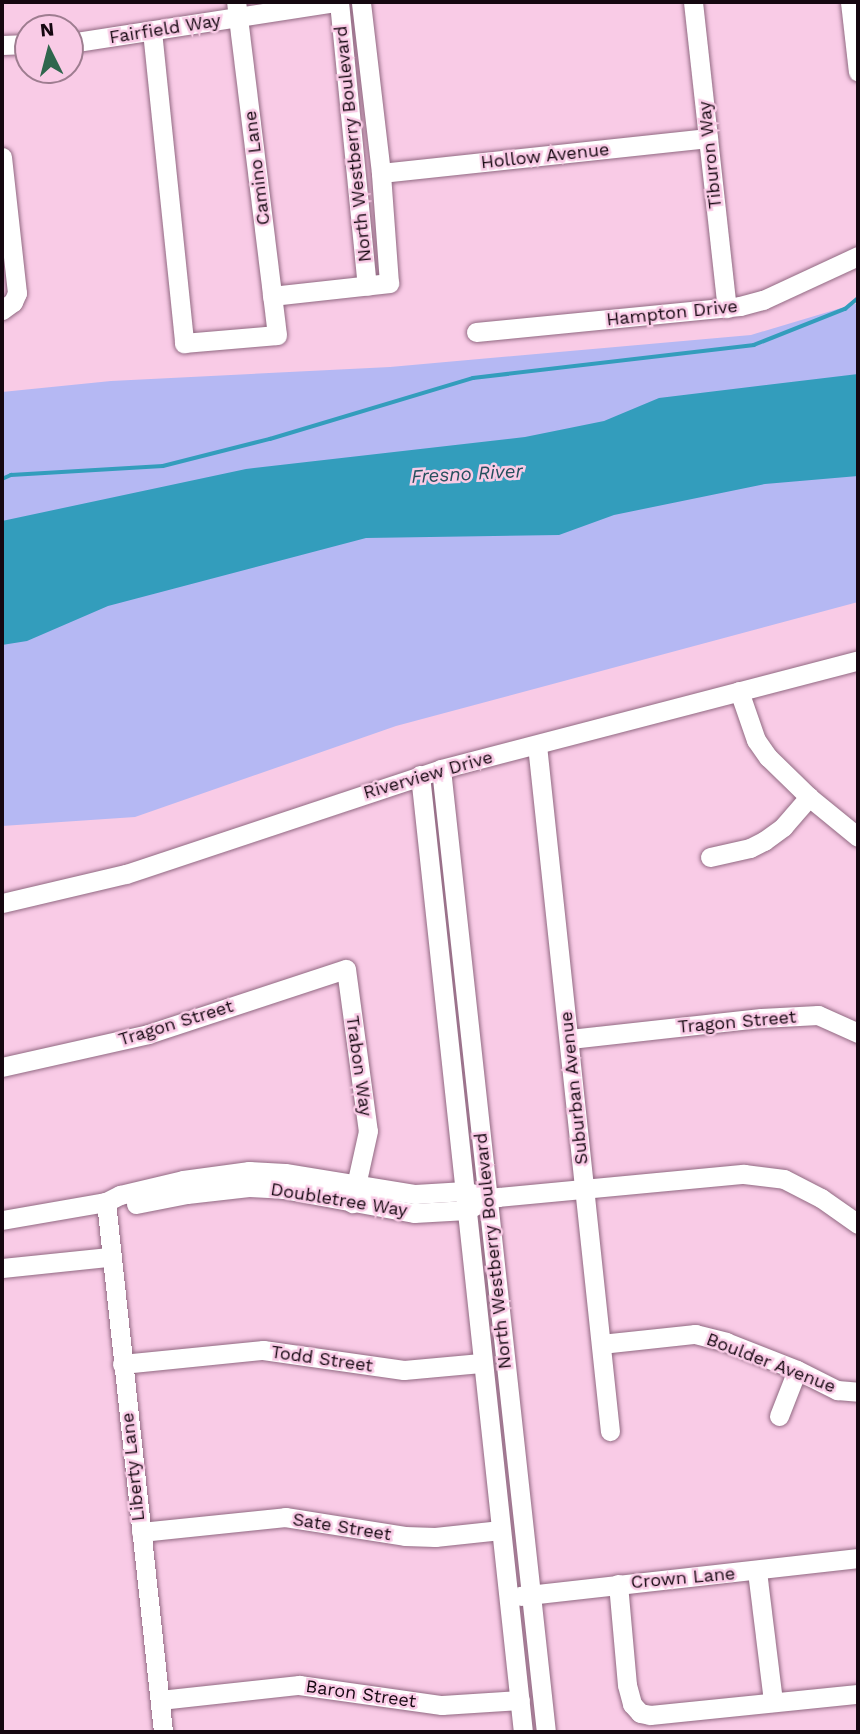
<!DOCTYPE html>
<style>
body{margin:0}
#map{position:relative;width:860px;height:1734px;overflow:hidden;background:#f9cbe6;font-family:"Work Sans",sans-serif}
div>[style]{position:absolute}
.green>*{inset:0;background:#b5b8f3}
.water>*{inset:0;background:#339dbc}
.stream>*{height:3.5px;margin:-1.75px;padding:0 1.75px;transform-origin:1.75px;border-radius:1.75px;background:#339dbc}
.roads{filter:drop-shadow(0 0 2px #916982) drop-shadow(0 0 2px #916982)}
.minor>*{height:19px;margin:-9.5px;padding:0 9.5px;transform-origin:9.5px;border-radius:9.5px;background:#fff}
span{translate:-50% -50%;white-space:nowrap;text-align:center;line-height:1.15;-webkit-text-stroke:5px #f9cbe6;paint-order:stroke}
.street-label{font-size:18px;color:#150710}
.water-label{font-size:19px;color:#244f5d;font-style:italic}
.frame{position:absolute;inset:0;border:4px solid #150710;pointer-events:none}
.north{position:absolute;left:14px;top:14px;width:70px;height:70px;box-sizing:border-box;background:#f9cbe6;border:2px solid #9e7d90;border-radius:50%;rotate:354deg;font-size:19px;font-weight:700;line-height:28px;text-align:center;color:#150710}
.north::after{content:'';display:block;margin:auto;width:24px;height:32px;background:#2f664d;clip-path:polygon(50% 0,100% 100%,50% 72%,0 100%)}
</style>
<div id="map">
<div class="green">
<div style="clip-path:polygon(858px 303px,858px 602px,396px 726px,135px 817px,2px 826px,2px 392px,111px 381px,390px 367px,751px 335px)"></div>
</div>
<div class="water">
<div style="clip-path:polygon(858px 374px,858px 476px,765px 484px,614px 515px,559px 535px,366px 538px,108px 606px,27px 641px,2px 645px,2px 521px,246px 469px,525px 437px,604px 421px,659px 398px)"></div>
</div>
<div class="stream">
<div style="left:2px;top:479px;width:10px;rotate:-24deg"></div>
<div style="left:11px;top:475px;width:152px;rotate:-3.4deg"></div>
<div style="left:163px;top:466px;width:110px;rotate:-14.2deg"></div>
<div style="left:270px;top:439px;width:212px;rotate:-16.7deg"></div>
<div style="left:473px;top:378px;width:283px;rotate:-6.7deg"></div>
<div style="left:754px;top:345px;width:98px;rotate:-21.6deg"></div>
<div style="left:845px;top:309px;width:17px;rotate:-40deg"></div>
</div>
<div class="roads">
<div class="minor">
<div style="left:339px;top:2px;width:285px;rotate:84.4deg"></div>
<div style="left:693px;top:2px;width:308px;rotate:83.7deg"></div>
<div style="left:850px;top:2px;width:70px;rotate:83.5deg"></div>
<div style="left:152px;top:31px;width:314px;rotate:84.1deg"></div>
<div style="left:184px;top:343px;width:93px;rotate:-4.9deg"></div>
<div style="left:277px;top:335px;width:336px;rotate:-97deg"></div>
<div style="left:70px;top:43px;width:268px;rotate:-8.8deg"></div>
<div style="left:2px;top:45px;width:26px;rotate:-2deg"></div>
<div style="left:2px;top:157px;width:137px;rotate:83.7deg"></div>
<div style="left:17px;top:293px;width:10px;rotate:114deg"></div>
<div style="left:13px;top:302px;width:14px;rotate:144deg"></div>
<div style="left:381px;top:173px;width:329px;rotate:-6.1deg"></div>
<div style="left:272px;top:296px;width:118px;rotate:-6.3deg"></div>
<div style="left:389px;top:283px;width:110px;rotate:-94.2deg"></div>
<div style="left:381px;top:173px;width:172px;rotate:-96.7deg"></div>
<div style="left:476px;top:332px;width:265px;rotate:-5.6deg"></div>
<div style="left:740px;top:306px;width:24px;rotate:-15deg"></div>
<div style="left:763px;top:300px;width:105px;rotate:-24.9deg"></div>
<div style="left:739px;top:691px;width:52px;rotate:70.9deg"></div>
<div style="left:756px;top:740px;width:21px;rotate:55deg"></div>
<div style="left:768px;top:757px;width:57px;rotate:44.3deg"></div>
<div style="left:809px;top:797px;width:63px;rotate:39.2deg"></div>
<div style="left:537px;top:745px;width:690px;rotate:83.93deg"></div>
<div style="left:441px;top:769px;width:969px;rotate:83.78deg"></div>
<div style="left:420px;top:775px;width:963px;rotate:83.86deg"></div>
<div style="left:710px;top:857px;width:41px;rotate:-12.7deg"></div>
<div style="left:750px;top:848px;width:16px;rotate:-27deg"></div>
<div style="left:764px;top:841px;width:24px;rotate:-36deg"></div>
<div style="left:783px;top:827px;width:40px;rotate:-49deg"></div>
<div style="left:2px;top:903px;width:127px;rotate:-13.2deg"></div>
<div style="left:126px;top:874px;width:332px;rotate:-18.4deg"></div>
<div style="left:441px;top:769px;width:431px;rotate:-14.6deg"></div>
<div style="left:570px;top:1039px;width:192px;rotate:-6.3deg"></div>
<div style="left:761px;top:1018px;width:57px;rotate:-3deg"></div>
<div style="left:818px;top:1015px;width:44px;rotate:24.2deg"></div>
<div style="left:2px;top:1067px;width:150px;rotate:-12.7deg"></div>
<div style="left:148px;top:1034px;width:208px;rotate:-18.2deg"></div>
<div style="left:346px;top:969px;width:163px;rotate:82.3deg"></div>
<div style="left:368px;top:1131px;width:74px;rotate:102.5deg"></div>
<div style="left:106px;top:1202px;width:533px;rotate:83.86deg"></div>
<div style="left:136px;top:1204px;width:52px;rotate:-11.1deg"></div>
<div style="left:187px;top:1194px;width:62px;rotate:-6.4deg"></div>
<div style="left:249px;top:1187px;width:34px;rotate:3deg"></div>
<div style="left:283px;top:1189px;width:133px;rotate:10.4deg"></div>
<div style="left:414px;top:1213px;width:53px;rotate:-3.2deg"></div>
<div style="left:467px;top:1210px;width:13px;rotate:-29deg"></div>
<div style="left:2px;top:1220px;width:106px;rotate:-9.8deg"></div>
<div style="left:106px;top:1202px;width:16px;rotate:-27deg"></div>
<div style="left:120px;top:1195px;width:65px;rotate:-13.4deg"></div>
<div style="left:183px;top:1180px;width:67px;rotate:-7.8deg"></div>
<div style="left:249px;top:1171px;width:36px;rotate:3deg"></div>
<div style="left:285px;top:1173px;width:132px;rotate:9.2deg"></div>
<div style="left:415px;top:1194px;width:50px;rotate:-3.4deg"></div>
<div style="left:465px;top:1191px;width:24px;rotate:17deg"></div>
<div style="left:488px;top:1198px;width:257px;rotate:-5.4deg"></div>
<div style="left:744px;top:1174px;width:40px;rotate:7.1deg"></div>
<div style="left:784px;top:1179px;width:42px;rotate:27.2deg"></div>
<div style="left:821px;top:1198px;width:45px;rotate:35.1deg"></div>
<div style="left:2px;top:1268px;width:108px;rotate:-5.9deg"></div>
<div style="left:601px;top:1344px;width:95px;rotate:-6.1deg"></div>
<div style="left:695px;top:1334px;width:32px;rotate:14deg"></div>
<div style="left:726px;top:1342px;width:76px;rotate:21.5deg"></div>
<div style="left:797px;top:1370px;width:45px;rotate:26.6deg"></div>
<div style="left:837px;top:1390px;width:21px;rotate:5deg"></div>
<div style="left:122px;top:1364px;width:142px;rotate:-5.7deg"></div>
<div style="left:263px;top:1350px;width:142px;rotate:8.1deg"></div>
<div style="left:404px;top:1370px;width:77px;rotate:-5.2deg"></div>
<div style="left:779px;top:1416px;width:49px;rotate:-68.6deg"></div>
<div style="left:141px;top:1532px;width:145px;rotate:-5.9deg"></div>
<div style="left:285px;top:1517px;width:121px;rotate:9deg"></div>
<div style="left:405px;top:1536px;width:30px;rotate:2deg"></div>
<div style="left:435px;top:1537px;width:66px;rotate:-6.1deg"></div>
<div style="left:757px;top:1571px;width:132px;rotate:83deg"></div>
<div style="left:618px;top:1584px;width:101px;rotate:84.9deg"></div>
<div style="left:627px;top:1685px;width:20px;rotate:75deg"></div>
<div style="left:632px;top:1704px;width:12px;rotate:48deg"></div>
<div style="left:640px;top:1713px;width:10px;rotate:11deg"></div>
<div style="left:650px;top:1715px;width:209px;rotate:-5.8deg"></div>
<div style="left:520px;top:1596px;width:340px;rotate:-6.4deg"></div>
<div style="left:160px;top:1700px;width:140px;rotate:-6.2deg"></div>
<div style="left:299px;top:1685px;width:144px;rotate:8deg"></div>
<div style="left:442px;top:1705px;width:78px;rotate:-3.7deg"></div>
</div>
</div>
<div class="street-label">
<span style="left:165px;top:29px;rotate:-9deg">Fairfield Way</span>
<span style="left:353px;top:144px;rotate:-96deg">North Westberry Boulevard</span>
<span style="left:710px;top:155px;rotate:-96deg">Tiburon Way</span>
<span style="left:545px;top:156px;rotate:-6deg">Hollow Avenue</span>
<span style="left:257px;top:168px;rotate:-97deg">Camino Lane</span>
<span style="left:672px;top:313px;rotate:-6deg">Hampton Drive</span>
<span style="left:428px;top:775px;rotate:-16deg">Riverview Drive</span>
<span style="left:737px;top:1022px;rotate:-5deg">Tragon Street</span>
<span style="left:176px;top:1023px;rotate:-17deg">Tragon Street</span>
<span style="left:359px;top:1066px;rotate:82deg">Trabon Way</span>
<span style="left:574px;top:1088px;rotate:-96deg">Suburban Avenue</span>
<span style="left:339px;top:1200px;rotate:9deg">Doubletree Way</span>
<span style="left:493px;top:1251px;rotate:-96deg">North Westberry Boulevard</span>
<span style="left:322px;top:1359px;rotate:8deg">Todd Street</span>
<span style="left:771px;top:1363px;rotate:21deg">Boulder Avenue</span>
<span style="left:133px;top:1467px;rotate:-96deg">Liberty Lane</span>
<span style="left:342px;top:1527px;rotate:9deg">Sate Street</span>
<span style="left:683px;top:1578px;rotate:-5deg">Crown Lane</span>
<span style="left:361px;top:1694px;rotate:8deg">Baron Street</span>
</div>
<div class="water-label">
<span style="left:467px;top:474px;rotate:-3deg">Fresno River</span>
</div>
<div class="frame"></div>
<div class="north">N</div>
</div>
